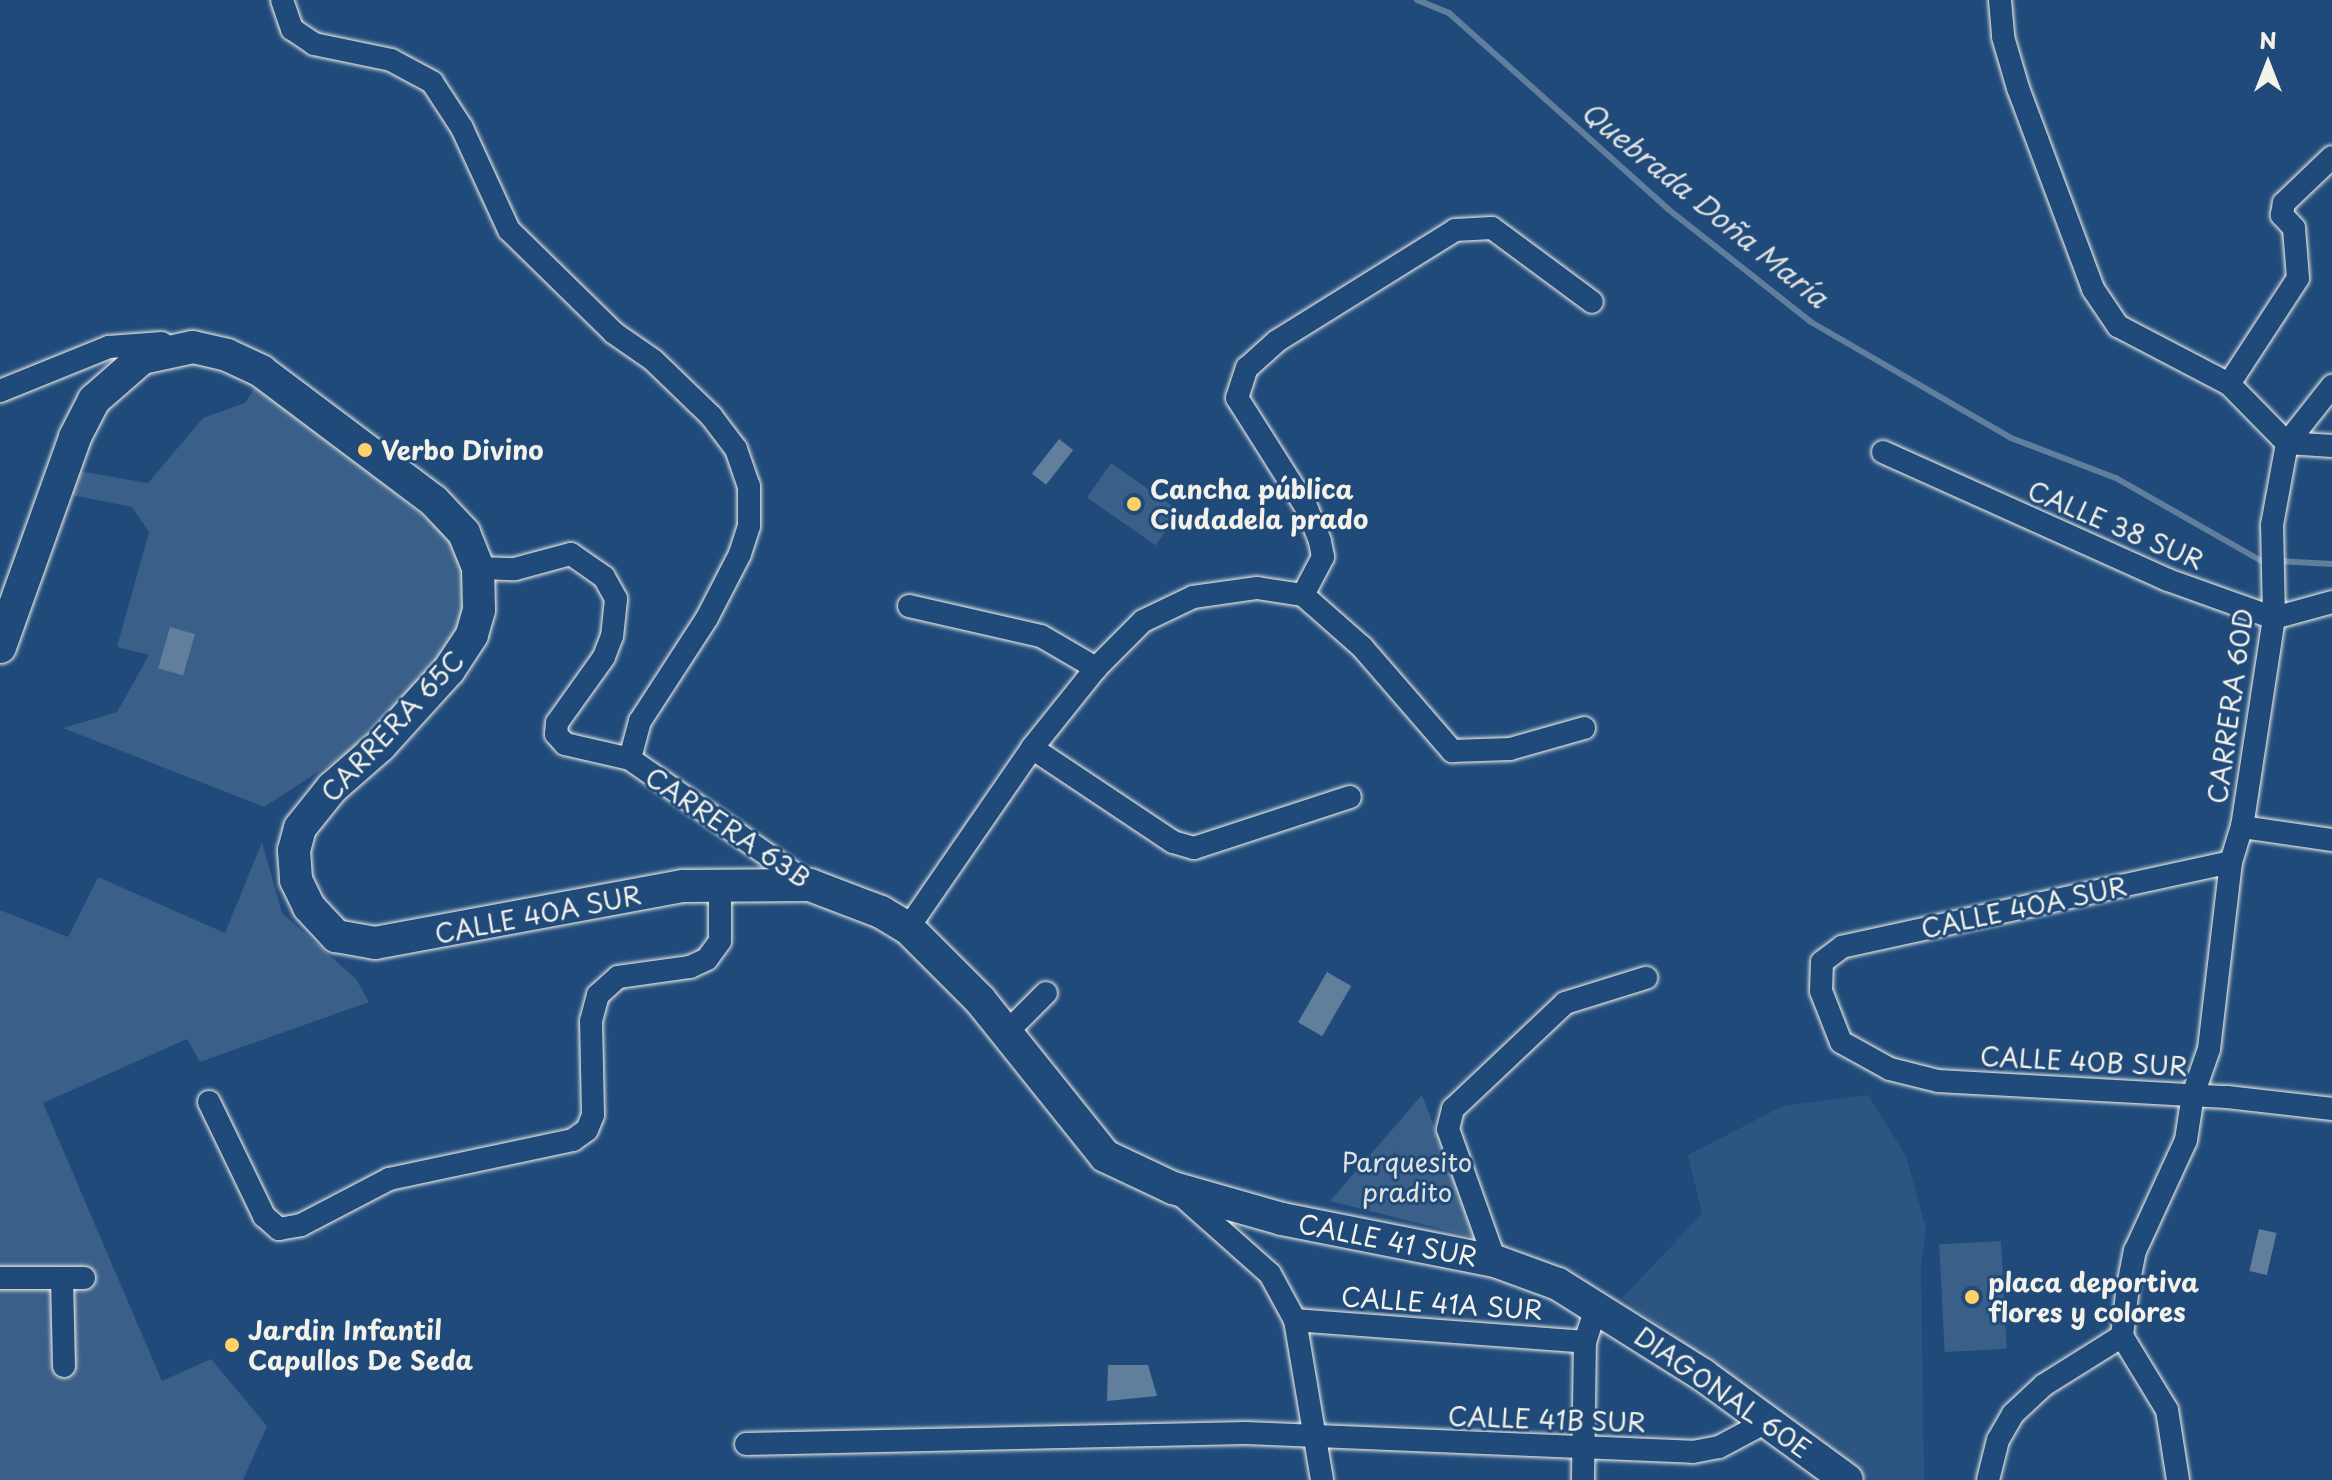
<!DOCTYPE html>
<meta charset="utf-8">
<style>
body{margin:0}
#map{position:relative;width:2332px;height:1480px;overflow:hidden;background:#1f4a7a;font-family:"Playpen Sans",sans-serif}
div>[style]{position:absolute}
.built>*{inset:0;background:#2d5581}
.green>*{inset:0;background:#3a5f88;transform-origin:0 0}
.water>*{inset:0;background:#627e9d;transform-origin:0 0}
.stream>*{height:6px;margin:-3px;padding:0 3px;transform-origin:3px;border-radius:3px;background:#627e9d}
.roads{filter:drop-shadow(0 0 2px #f4f1e8) drop-shadow(0 0 2px #f4f1e8)}
.street>*{height:22px;margin:-11px;padding:0 11px;transform-origin:11px;border-radius:11px;background:#1f4a7a}
.secondary>*{height:32px;margin:-16px;padding:0 16px;transform-origin:16px;border-radius:16px;background:#1f4a7a}
.dots>*{width:22px;height:22px;translate:-50% -50%;box-sizing:border-box;border:4px solid #1f4a7a;border-radius:50%}
span{translate:-50% -50%;white-space:nowrap;text-align:center;line-height:1.15;-webkit-text-stroke:6px #1f4a7a;paint-order:stroke}
.poi-label{font-size:26px;color:#f4f1e8;font-weight:700}
.left{translate:0 -50%;text-align:left}
.street-label{font-size:26px;color:#f4f1e8}
.park-label{font-size:26px;color:#e1e2de}
.water-label{font-size:28px;color:#dee0dd;font-style:italic}
.north{position:absolute;left:2228px;top:24px;width:80px;height:80px;-webkit-text-stroke:6px #1f4a7a;paint-order:stroke;rotate:0deg;font-size:22px;font-weight:700;line-height:32px;text-align:center;color:#f4f1e8}
.north::after{content:'';display:block;margin:auto;width:28px;height:36px;background:#f4f1e8;clip-path:polygon(50% 0,100% 100%,50% 72%,0 100%)}
</style>
<div id="map">
<div class="built">
<div style="clip-path:polygon(1868px 1095px,1906px 1156px,1926px 1229px,1921px 1265px,1924px 1480px,1870px 1480px,1622px 1298px,1702px 1214px,1688px 1155px,1783px 1106px)"></div>
</div>
<div class="green">
<div style="clip-path:polygon(259px 381px,455px 542px,470px 603px,438px 672px,366px 741px,264px 807px,63px 728px,117px 712px,149px 655px,117px 647px,149px 532px,132px 507px,66px 494px,72px 470px,148px 483px,203px 418px,245px 403px)"></div>
<div style="left:1111px;top:463px;width:84px;height:42px;rotate:35deg"></div>
<div style="clip-path:polygon(262px 842px,282px 913px,356px 979px,369px 1002px,200px 1062px,187px 1039px,43px 1103px,162px 1381px,211px 1359px,267px 1426px,243px 1480px,0 1480px,0 910px,68px 937px,98px 877px,225px 933px)"></div>
<div style="clip-path:polygon(1422px 1095px,1477px 1238px,1330px 1201px)"></div>
<div style="left:2001px;top:1241px;width:108px;height:62px;rotate:87deg"></div>
</div>
<div class="water">
<div style="left:1059px;top:439px;width:18px;height:44px;rotate:38deg"></div>
<div style="left:170px;top:627px;width:26px;height:43px;rotate:16deg"></div>
<div style="left:1327px;top:972px;width:28px;height:58px;rotate:30deg"></div>
<div style="left:2259px;top:1229px;width:18px;height:43px;rotate:13deg"></div>
<div style="clip-path:polygon(1108px 1365px,1148px 1365px,1157px 1396px,1107px 1401px)"></div>
</div>
<div class="stream">
<div style="left:1417px;top:0;width:35px;rotate:22deg"></div>
<div style="left:1449px;top:13px;width:294px;rotate:41.8deg"></div>
<div style="left:1668px;top:209px;width:182px;rotate:38.3deg"></div>
<div style="left:1811px;top:322px;width:231px;rotate:30.1deg"></div>
<div style="left:2011px;top:438px;width:112px;rotate:20.9deg"></div>
<div style="left:2116px;top:478px;width:166px;rotate:29.7deg"></div>
<div style="left:2260px;top:560px;width:72px;rotate:3.2deg"></div>
</div>
<div class="roads">
<div class="street">
<div style="left:282px;top:0;width:31px;rotate:71deg"></div>
<div style="left:292px;top:29px;width:27px;rotate:34deg"></div>
<div style="left:314px;top:44px;width:79px;rotate:11.7deg"></div>
<div style="left:391px;top:60px;width:47px;rotate:28.2deg"></div>
<div style="left:432px;top:82px;width:55px;rotate:56.9deg"></div>
<div style="left:462px;top:128px;width:112px;rotate:65.3deg"></div>
<div style="left:509px;top:230px;width:147px;rotate:44.4deg"></div>
<div style="left:614px;top:333px;width:47px;rotate:34.7deg"></div>
<div style="left:653px;top:360px;width:81px;rotate:44deg"></div>
<div style="left:711px;top:416px;width:41px;rotate:52.9deg"></div>
<div style="left:736px;top:449px;width:39px;rotate:71deg"></div>
<div style="left:749px;top:486px;width:40px;rotate:90deg"></div>
<div style="left:749px;top:526px;width:29px;rotate:108deg"></div>
<div style="left:740px;top:554px;width:72px;rotate:117.3deg"></div>
<div style="left:707px;top:618px;width:123px;rotate:123deg"></div>
<div style="left:640px;top:721px;width:39px;rotate:105deg"></div>
<div style="left:2000px;top:0;width:37px;rotate:85deg"></div>
<div style="left:2003px;top:37px;width:53px;rotate:73.6deg"></div>
<div style="left:2018px;top:88px;width:215px;rotate:69.5deg"></div>
<div style="left:2093px;top:289px;width:45px;rotate:56deg"></div>
<div style="left:2118px;top:326px;width:125px;rotate:27.6deg"></div>
<div style="left:2229px;top:384px;width:83px;rotate:45.5deg"></div>
<div style="left:2229px;top:384px;width:126px;rotate:-56.9deg"></div>
<div style="left:2298px;top:278px;width:50px;rotate:-94.6deg"></div>
<div style="left:2294px;top:228px;width:18px;rotate:-133deg"></div>
<div style="left:2282px;top:215px;width:12px;rotate:-81deg"></div>
<div style="left:2284px;top:203px;width:66px;rotate:-43.8deg"></div>
<div style="left:0;top:391px;width:118px;rotate:-22deg"></div>
<div style="left:109px;top:347px;width:53px;rotate:-4.3deg"></div>
<div style="left:2287px;top:443px;width:45px;rotate:3.8deg"></div>
<div style="left:1883px;top:452px;width:312px;rotate:24.2deg"></div>
<div style="left:2168px;top:580px;width:113px;rotate:19.7deg"></div>
<div style="left:2274px;top:618px;width:60px;rotate:-15.4deg"></div>
<div style="left:478px;top:568px;width:37px;rotate:2deg"></div>
<div style="left:515px;top:569px;width:58px;rotate:-15deg"></div>
<div style="left:571px;top:554px;width:40px;rotate:34.9deg"></div>
<div style="left:604px;top:577px;width:25px;rotate:61deg"></div>
<div style="left:616px;top:599px;width:37px;rotate:96deg"></div>
<div style="left:612px;top:636px;width:22px;rotate:111deg"></div>
<div style="left:604px;top:657px;width:81px;rotate:125.5deg"></div>
<div style="left:557px;top:723px;width:11px;rotate:95deg"></div>
<div style="left:556px;top:734px;width:13px;rotate:48deg"></div>
<div style="left:565px;top:744px;width:67px;rotate:13deg"></div>
<div style="left:630px;top:759px;width:218px;rotate:34.9deg"></div>
<div style="left:1303px;top:595px;width:43px;rotate:-62.2deg"></div>
<div style="left:1323px;top:557px;width:16px;rotate:-101deg"></div>
<div style="left:1320px;top:541px;width:37px;rotate:-112deg"></div>
<div style="left:1306px;top:507px;width:129px;rotate:-122.3deg"></div>
<div style="left:1237px;top:398px;width:32px;rotate:-72deg"></div>
<div style="left:1247px;top:368px;width:40px;rotate:-42deg"></div>
<div style="left:1277px;top:341px;width:210px;rotate:-31.9deg"></div>
<div style="left:1455px;top:230px;width:37px;rotate:-3deg"></div>
<div style="left:1492px;top:228px;width:124px;rotate:36.5deg"></div>
<div style="left:1303px;top:595px;width:79px;rotate:41.4deg"></div>
<div style="left:1362px;top:647px;width:138px;rotate:49.1deg"></div>
<div style="left:1452px;top:751px;width:58px;rotate:-2deg"></div>
<div style="left:1510px;top:749px;width:77px;rotate:-15.8deg"></div>
<div style="left:909px;top:606px;width:135px;rotate:12.8deg"></div>
<div style="left:1041px;top:636px;width:64px;rotate:30.2deg"></div>
<div style="left:1032px;top:748px;width:169px;rotate:33.7deg"></div>
<div style="left:1173px;top:842px;width:22px;rotate:16deg"></div>
<div style="left:1194px;top:848px;width:164px;rotate:-18.1deg"></div>
<div style="left:2242px;top:827px;width:91px;rotate:8.2deg"></div>
<div style="left:2231px;top:862px;width:398px;rotate:167.7deg"></div>
<div style="left:1842px;top:947px;width:25px;rotate:143deg"></div>
<div style="left:1822px;top:962px;width:29px;rotate:92deg"></div>
<div style="left:1821px;top:991px;width:55px;rotate:68.6deg"></div>
<div style="left:1841px;top:1042px;width:56px;rotate:28.9deg"></div>
<div style="left:1890px;top:1069px;width:49px;rotate:14deg"></div>
<div style="left:1938px;top:1081px;width:289px;rotate:3.2deg"></div>
<div style="left:2227px;top:1097px;width:106px;rotate:6.5deg"></div>
<div style="left:908px;top:928px;width:219px;rotate:-55.4deg"></div>
<div style="left:1032px;top:748px;width:102px;rotate:-51.3deg"></div>
<div style="left:1096px;top:668px;width:66px;rotate:-45deg"></div>
<div style="left:1143px;top:621px;width:55px;rotate:-25.6deg"></div>
<div style="left:1193px;top:597px;width:65px;rotate:-8deg"></div>
<div style="left:1257px;top:588px;width:47px;rotate:8.7deg"></div>
<div style="left:1007px;top:1032px;width:55px;rotate:-45deg"></div>
<div style="left:209px;top:1102px;width:127px;rotate:64.2deg"></div>
<div style="left:264px;top:1216px;width:20px;rotate:41deg"></div>
<div style="left:279px;top:1229px;width:22px;rotate:-10deg"></div>
<div style="left:301px;top:1225px;width:99px;rotate:-27.6deg"></div>
<div style="left:389px;top:1179px;width:188px;rotate:-12deg"></div>
<div style="left:573px;top:1140px;width:17px;rotate:-36deg"></div>
<div style="left:587px;top:1130px;width:16px;rotate:-68deg"></div>
<div style="left:593px;top:1115px;width:94px;rotate:-91.2deg"></div>
<div style="left:591px;top:1021px;width:27px;rotate:-75deg"></div>
<div style="left:598px;top:995px;width:27px;rotate:-42deg"></div>
<div style="left:618px;top:977px;width:73px;rotate:-7.9deg"></div>
<div style="left:690px;top:967px;width:19px;rotate:-25deg"></div>
<div style="left:707px;top:959px;width:22px;rotate:-54deg"></div>
<div style="left:720px;top:941px;width:56px;rotate:-90deg"></div>
<div style="left:1180px;top:1194px;width:120px;rotate:41.6deg"></div>
<div style="left:1270px;top:1274px;width:52px;rotate:61.5deg"></div>
<div style="left:1295px;top:1320px;width:162px;rotate:80.4deg"></div>
<div style="left:1495px;top:1261px;width:140px;rotate:-109.6deg"></div>
<div style="left:1448px;top:1129px;width:21px;rotate:-76deg"></div>
<div style="left:1453px;top:1109px;width:154px;rotate:-43.4deg"></div>
<div style="left:1565px;top:1003px;width:85px;rotate:-17.2deg"></div>
<div style="left:0;top:1278px;width:84px"></div>
<div style="left:62px;top:1278px;width:88px;rotate:88.7deg"></div>
<div style="left:1295px;top:1320px;width:291px;rotate:4.3deg"></div>
<div style="left:746px;top:1444px;width:500px;rotate:-1.26deg"></div>
<div style="left:1246px;top:1433px;width:447px;rotate:2.4deg"></div>
<div style="left:1693px;top:1452px;width:26px;rotate:-11deg"></div>
<div style="left:1719px;top:1447px;width:55px;rotate:-28deg"></div>
<div style="left:1583px;top:1480px;width:138px;rotate:-89.2deg"></div>
<div style="left:1585px;top:1342px;width:38px;rotate:-72deg"></div>
<div style="left:1988px;top:1480px;width:41px;rotate:-76deg"></div>
<div style="left:1998px;top:1440px;width:30px;rotate:-60deg"></div>
<div style="left:2013px;top:1414px;width:42px;rotate:-43.1deg"></div>
<div style="left:2044px;top:1385px;width:92px;rotate:-32.1deg"></div>
<div style="left:2178px;top:1480px;width:71px;rotate:-98.9deg"></div>
<div style="left:2167px;top:1410px;width:87px;rotate:-121.3deg"></div>
<div style="left:2122px;top:1336px;width:50px;rotate:-83.2deg"></div>
<div style="left:2128px;top:1286px;width:36px;rotate:-79deg"></div>
<div style="left:2135px;top:1251px;width:122px;rotate:-65.3deg"></div>
<div style="left:2186px;top:1140px;width:46px;rotate:-81.2deg"></div>
<div style="left:2193px;top:1095px;width:49px;rotate:-70.8deg"></div>
<div style="left:2209px;top:1049px;width:188px;rotate:-83.3deg"></div>
<div style="left:2231px;top:862px;width:37px;rotate:-73deg"></div>
<div style="left:2242px;top:827px;width:211px;rotate:-81.3deg"></div>
<div style="left:2274px;top:618px;width:93px;rotate:-91.2deg"></div>
<div style="left:2272px;top:525px;width:83px;rotate:-79.6deg"></div>
<div style="left:2287px;top:443px;width:73px;rotate:-51.7deg"></div>
</div>
<div class="secondary">
<div style="left:0;top:647px;width:223px;rotate:-70.3deg"></div>
<div style="left:75px;top:437px;width:42px;rotate:-62.8deg"></div>
<div style="left:94px;top:400px;width:64px;rotate:-41.2deg"></div>
<div style="left:142px;top:358px;width:52px;rotate:-12.2deg"></div>
<div style="left:193px;top:347px;width:35px;rotate:13deg"></div>
<div style="left:227px;top:355px;width:38px;rotate:25deg"></div>
<div style="left:261px;top:371px;width:216px;rotate:36.9deg"></div>
<div style="left:434px;top:501px;width:44px;rotate:46.8deg"></div>
<div style="left:464px;top:533px;width:38px;rotate:68deg"></div>
<div style="left:478px;top:568px;width:42px;rotate:88.6deg"></div>
<div style="left:479px;top:610px;width:26px;rotate:106deg"></div>
<div style="left:472px;top:635px;width:42px;rotate:123.3deg"></div>
<div style="left:449px;top:670px;width:103px;rotate:132.2deg"></div>
<div style="left:380px;top:746px;width:64px;rotate:138.8deg"></div>
<div style="left:332px;top:788px;width:51px;rotate:128.7deg"></div>
<div style="left:300px;top:828px;width:23px;rotate:105deg"></div>
<div style="left:294px;top:850px;width:30px;rotate:86deg"></div>
<div style="left:296px;top:880px;width:30px;rotate:64deg"></div>
<div style="left:309px;top:907px;width:40px;rotate:47deg"></div>
<div style="left:336px;top:936px;width:40px;rotate:10deg"></div>
<div style="left:375px;top:943px;width:314px;rotate:-10.5deg"></div>
<div style="left:684px;top:886px;width:126px;rotate:-0.5deg"></div>
<div style="left:810px;top:885px;width:76px;rotate:20.8deg"></div>
<div style="left:881px;top:912px;width:31px;rotate:31deg"></div>
<div style="left:908px;top:928px;width:102px;rotate:45deg"></div>
<div style="left:980px;top:1000px;width:200px;rotate:51.3deg"></div>
<div style="left:1105px;top:1156px;width:75px;rotate:25.2deg"></div>
<div style="left:1173px;top:1188px;width:113px;rotate:15.9deg"></div>
<div style="left:1282px;top:1219px;width:217px;rotate:11.2deg"></div>
<div style="left:1495px;top:1261px;width:67px;rotate:20.1deg"></div>
<div style="left:1558px;top:1284px;width:171px;rotate:32.1deg"></div>
<div style="left:1703px;top:1375px;width:178px;rotate:36.1deg"></div>
</div>
</div>
<div class="dots">
<div style="left:365px;top:450px;background:#ffd166"></div>
<div style="left:1134px;top:504px;background:#ffd166"></div>
<div style="left:1972px;top:1297px;background:#ffd166"></div>
<div style="left:232px;top:1345px;background:#ffd166"></div>
</div>
<div class="poi-label">
<span class="left" style="left:381px;top:450px">Verbo Divino</span>
<span class="left" style="left:1150px;top:504px">Cancha pública<br>Ciudadela prado</span>
<span class="left" style="left:1988px;top:1297px">placa deportiva<br>flores y colores</span>
<span class="left" style="left:248px;top:1345px">Jardin Infantil<br>Capullos De Seda</span>
</div>
<div class="street-label">
<span style="left:2116px;top:525px;rotate:23deg">CALLE 38 SUR</span>
<span style="left:2230px;top:706px;rotate:-82deg">CARRERA 60D</span>
<span style="left:392px;top:726px;rotate:-47deg">CARRERA 65C</span>
<span style="left:728px;top:827px;rotate:34deg">CARRERA 63B</span>
<span style="left:2024px;top:907px;rotate:-12deg">CALLE 40A SUR</span>
<span style="left:538px;top:914px;rotate:-11deg">CALLE 40A SUR</span>
<span style="left:2084px;top:1061px;rotate:3deg">CALLE 40B SUR</span>
<span style="left:1388px;top:1240px;rotate:11deg">CALLE 41 SUR</span>
<span style="left:1442px;top:1303px;rotate:4deg">CALLE 41A SUR</span>
<span style="left:1723px;top:1392px;rotate:35deg">DIAGONAL 60E</span>
<span style="left:1547px;top:1419px;rotate:2deg">CALLE 41B SUR</span>
</div>
<div class="park-label">
<span style="left:1407px;top:1177px">Parquesito<br>pradito</span>
</div>
<div class="water-label">
<span style="left:1705px;top:204px;rotate:39deg">Quebrada Doña María</span>
</div>
<div class="north">N</div>
</div>
